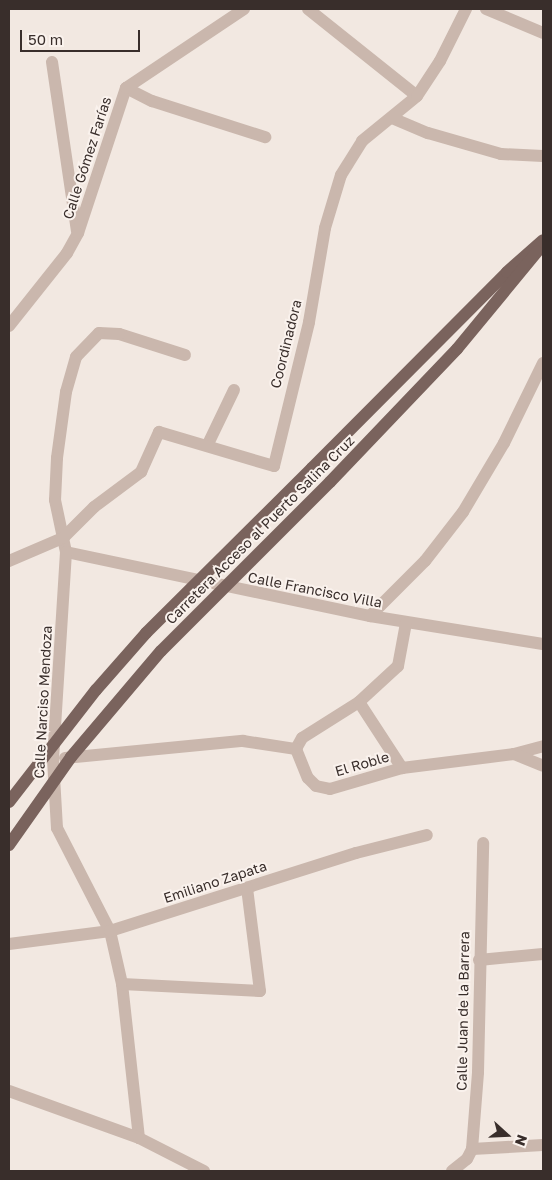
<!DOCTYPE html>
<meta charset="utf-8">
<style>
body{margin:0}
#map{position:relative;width:552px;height:1180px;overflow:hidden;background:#f2e8e1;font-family:"Golos Text",sans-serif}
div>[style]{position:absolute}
.minor>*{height:12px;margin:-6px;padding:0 6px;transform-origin:6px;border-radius:6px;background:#cab7ad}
.primary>*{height:12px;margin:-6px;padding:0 6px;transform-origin:6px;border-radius:6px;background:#7a635d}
.primary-bridge>*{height:12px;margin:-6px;padding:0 6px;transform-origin:6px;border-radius:6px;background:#7a635d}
span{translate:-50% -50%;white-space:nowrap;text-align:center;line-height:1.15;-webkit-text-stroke:4px #faf2ed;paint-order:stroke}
.street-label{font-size:14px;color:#392e2b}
.frame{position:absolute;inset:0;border:10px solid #392e2b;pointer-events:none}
.north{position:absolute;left:482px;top:1110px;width:50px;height:50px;-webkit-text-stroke:4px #faf2ed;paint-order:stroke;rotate:110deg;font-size:14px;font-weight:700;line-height:20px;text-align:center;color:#392e2b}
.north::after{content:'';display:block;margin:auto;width:18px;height:22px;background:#392e2b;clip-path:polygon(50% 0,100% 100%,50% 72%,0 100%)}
.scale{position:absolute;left:20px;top:30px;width:120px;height:22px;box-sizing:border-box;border:2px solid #392e2b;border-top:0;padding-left:6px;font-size:15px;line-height:18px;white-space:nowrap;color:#392e2b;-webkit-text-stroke:4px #faf2ed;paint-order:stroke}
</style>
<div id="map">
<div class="minor">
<div style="left:308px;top:9px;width:139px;rotate:38.6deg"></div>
<div style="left:486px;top:9px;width:62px;rotate:22.8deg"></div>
<div style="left:52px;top:62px;width:171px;rotate:81.6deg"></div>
<div style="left:126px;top:88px;width:29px;rotate:27deg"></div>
<div style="left:152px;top:101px;width:119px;rotate:17.7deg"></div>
<div style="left:392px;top:118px;width:39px;rotate:23deg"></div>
<div style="left:428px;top:133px;width:76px;rotate:16deg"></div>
<div style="left:501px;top:154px;width:42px;rotate:2.7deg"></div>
<div style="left:9px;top:326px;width:93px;rotate:-51.5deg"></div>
<div style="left:67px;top:253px;width:23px;rotate:-61deg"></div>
<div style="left:78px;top:233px;width:153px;rotate:-71.7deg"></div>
<div style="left:126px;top:88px;width:142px;rotate:-33.8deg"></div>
<div style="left:185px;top:355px;width:69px;rotate:-162.3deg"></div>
<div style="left:119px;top:334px;width:20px;rotate:-177deg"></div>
<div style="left:99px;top:333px;width:33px;rotate:134deg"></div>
<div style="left:76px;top:357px;width:36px;rotate:106deg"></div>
<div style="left:66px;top:392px;width:67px;rotate:97.8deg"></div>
<div style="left:57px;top:458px;width:42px;rotate:92.7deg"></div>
<div style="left:55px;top:500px;width:53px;rotate:78.1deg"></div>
<div style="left:66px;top:552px;width:311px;rotate:11.9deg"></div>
<div style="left:370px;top:616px;width:175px;rotate:9.2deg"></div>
<div style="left:208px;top:444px;width:60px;rotate:-64.3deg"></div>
<div style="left:66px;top:552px;width:207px;rotate:93.6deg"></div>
<div style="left:53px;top:759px;width:69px;rotate:86.7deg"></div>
<div style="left:57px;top:828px;width:116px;rotate:62.8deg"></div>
<div style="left:110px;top:931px;width:54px;rotate:77.2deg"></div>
<div style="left:122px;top:984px;width:155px;rotate:83.7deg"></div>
<div style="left:9px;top:561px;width:59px;rotate:-23.1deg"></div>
<div style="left:63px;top:538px;width:44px;rotate:-45deg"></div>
<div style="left:94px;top:507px;width:59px;rotate:-36.7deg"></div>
<div style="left:141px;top:472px;width:44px;rotate:-65.8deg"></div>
<div style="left:159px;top:432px;width:120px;rotate:16.5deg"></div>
<div style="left:274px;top:466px;width:148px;rotate:-76.3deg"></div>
<div style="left:309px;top:322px;width:95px;rotate:-80.3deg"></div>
<div style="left:325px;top:228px;width:55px;rotate:-73.2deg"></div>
<div style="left:341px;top:175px;width:40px;rotate:-58deg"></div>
<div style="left:362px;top:141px;width:71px;rotate:-39.3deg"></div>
<div style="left:417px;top:96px;width:42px;rotate:-56.7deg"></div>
<div style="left:440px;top:61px;width:58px;rotate:-63.4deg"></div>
<div style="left:370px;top:616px;width:78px;rotate:-45deg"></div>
<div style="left:425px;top:561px;width:62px;rotate:-52.2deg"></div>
<div style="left:463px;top:512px;width:80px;rotate:-59.3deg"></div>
<div style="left:504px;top:443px;width:89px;rotate:-64deg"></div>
<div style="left:406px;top:623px;width:44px;rotate:100.5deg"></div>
<div style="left:398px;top:666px;width:53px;rotate:137.3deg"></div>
<div style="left:359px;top:702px;width:67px;rotate:147.7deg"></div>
<div style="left:302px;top:738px;width:13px;rotate:119deg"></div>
<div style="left:296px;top:749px;width:31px;rotate:68deg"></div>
<div style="left:308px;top:778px;width:11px;rotate:45deg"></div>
<div style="left:316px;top:786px;width:14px;rotate:12deg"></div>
<div style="left:330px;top:789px;width:75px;rotate:-16.3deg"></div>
<div style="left:402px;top:768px;width:113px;rotate:-7.1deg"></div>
<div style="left:514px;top:754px;width:30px;rotate:-15deg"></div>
<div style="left:359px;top:702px;width:79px;rotate:56.9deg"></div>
<div style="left:514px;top:754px;width:31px;rotate:22deg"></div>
<div style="left:65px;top:758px;width:179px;rotate:-5.5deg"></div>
<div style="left:243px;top:741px;width:54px;rotate:8.6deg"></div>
<div style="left:9px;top:944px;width:102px;rotate:-7.3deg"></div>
<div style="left:110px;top:931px;width:258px;rotate:-17.6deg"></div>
<div style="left:356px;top:853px;width:73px;rotate:-14.2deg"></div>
<div style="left:479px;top:960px;width:64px;rotate:-5.4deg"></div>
<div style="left:122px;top:984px;width:138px;rotate:2.9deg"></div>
<div style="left:260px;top:991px;width:104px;rotate:-97.2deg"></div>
<div style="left:9px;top:1091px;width:138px;rotate:19.9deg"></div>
<div style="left:139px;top:1138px;width:73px;rotate:26.9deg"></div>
<div style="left:472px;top:1149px;width:71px;rotate:-3.2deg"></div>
<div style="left:452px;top:1171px;width:19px;rotate:-39deg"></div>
<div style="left:467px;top:1159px;width:11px;rotate:-63deg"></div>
<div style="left:472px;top:1149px;width:77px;rotate:-85.5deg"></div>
<div style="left:478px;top:1072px;width:229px;rotate:-88.7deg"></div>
</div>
<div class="primary">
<div style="left:312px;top:468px;width:276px;rotate:-45.1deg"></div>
<div style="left:507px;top:272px;width:48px;rotate:-41.6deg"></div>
<div style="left:330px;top:482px;width:184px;rotate:-46.3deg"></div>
<div style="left:457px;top:349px;width:126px;rotate:-50.5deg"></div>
</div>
<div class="primary-bridge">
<div style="left:9px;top:802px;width:142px;rotate:-52.2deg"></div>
<div style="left:96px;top:690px;width:76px;rotate:-48.7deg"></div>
<div style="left:146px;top:633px;width:234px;rotate:-44.8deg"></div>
<div style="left:9px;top:845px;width:108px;rotate:-54.8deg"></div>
<div style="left:71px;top:757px;width:139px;rotate:-49.7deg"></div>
<div style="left:161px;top:651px;width:239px;rotate:-45deg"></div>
</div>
<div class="street-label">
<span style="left:87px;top:158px;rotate:-72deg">Calle Gómez Farías</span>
<span style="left:286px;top:344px;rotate:-76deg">Coordinadora</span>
<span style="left:260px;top:530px;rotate:-45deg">Carretera Acceso al Puerto Salina Cruz</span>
<span style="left:315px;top:590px;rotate:11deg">Calle Francisco Villa</span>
<span style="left:43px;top:702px;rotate:-87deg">Calle Narciso Mendoza</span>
<span style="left:362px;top:764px;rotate:-16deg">El Roble</span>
<span style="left:215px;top:882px;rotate:-18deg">Emiliano Zapata</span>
<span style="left:463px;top:1011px;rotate:-89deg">Calle Juan de la Barrera</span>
</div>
<div class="frame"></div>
<div class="north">N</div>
<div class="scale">50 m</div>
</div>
